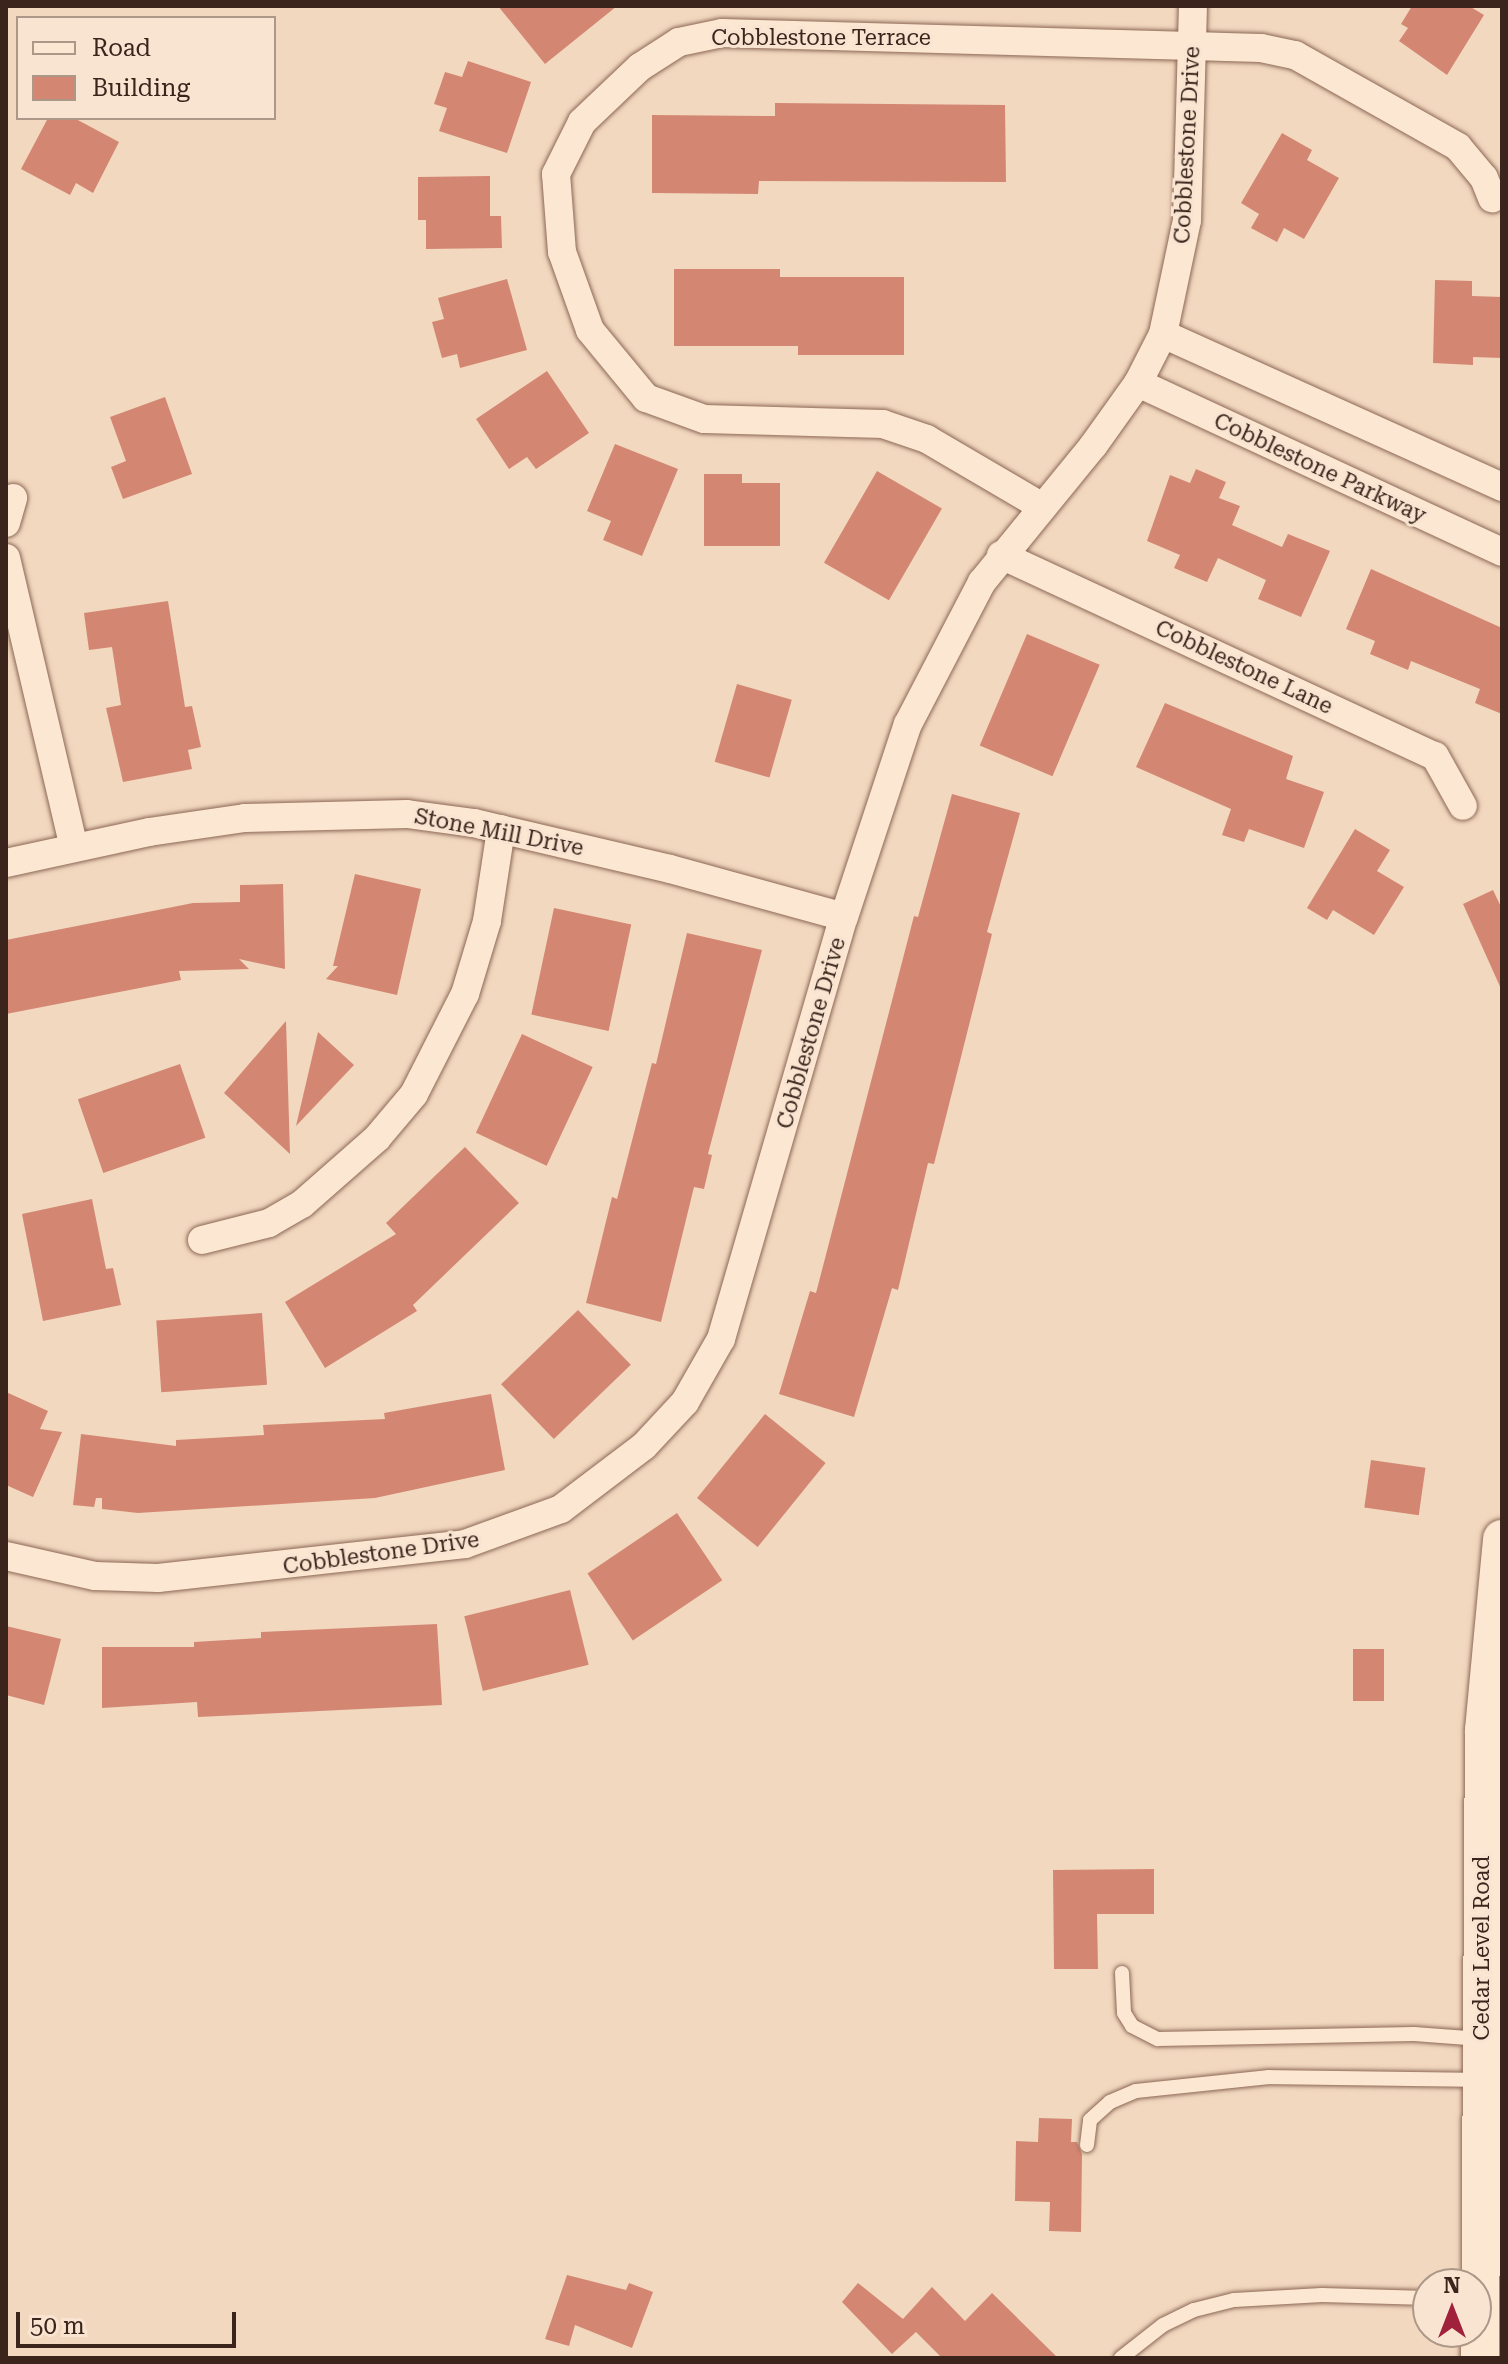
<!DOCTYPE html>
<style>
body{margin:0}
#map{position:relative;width:1508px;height:2364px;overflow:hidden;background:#f2d8bf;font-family:"Roboto Serif",serif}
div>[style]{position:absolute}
.building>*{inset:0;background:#d38772;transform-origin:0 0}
.roads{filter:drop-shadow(0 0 2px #8c6856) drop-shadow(0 0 2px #8c6856)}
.service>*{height:14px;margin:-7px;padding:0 7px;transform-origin:7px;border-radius:7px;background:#fce7d3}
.minor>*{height:28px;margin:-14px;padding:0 14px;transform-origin:14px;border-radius:14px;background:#fce7d3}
.secondary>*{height:38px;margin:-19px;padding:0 19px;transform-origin:19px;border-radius:19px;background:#fce7d3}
span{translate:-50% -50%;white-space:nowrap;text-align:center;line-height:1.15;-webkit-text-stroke:6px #f8e4d0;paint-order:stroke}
.street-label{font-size:22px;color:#3a241c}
.frame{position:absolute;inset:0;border:8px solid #3a241c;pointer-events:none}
.legend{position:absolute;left:16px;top:16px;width:260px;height:104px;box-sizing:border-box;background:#f8e4d0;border:2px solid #ac9788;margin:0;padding:10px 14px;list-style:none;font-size:24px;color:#3a241c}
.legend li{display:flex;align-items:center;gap:16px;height:40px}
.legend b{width:40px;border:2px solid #ac9788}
.north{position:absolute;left:1412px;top:2268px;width:80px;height:80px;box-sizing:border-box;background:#f8e4d0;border:2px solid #ac9788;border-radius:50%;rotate:0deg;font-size:22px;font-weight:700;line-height:32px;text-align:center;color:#3a241c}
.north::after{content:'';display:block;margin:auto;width:28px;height:36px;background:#a0213c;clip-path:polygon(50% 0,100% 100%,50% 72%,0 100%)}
.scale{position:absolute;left:16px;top:2312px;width:220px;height:36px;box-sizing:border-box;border:4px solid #3a241c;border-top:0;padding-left:10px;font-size:24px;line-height:28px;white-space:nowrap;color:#3a241c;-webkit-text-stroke:6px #f8e4d0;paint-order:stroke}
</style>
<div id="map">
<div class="building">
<div style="clip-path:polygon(498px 6px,617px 6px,545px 64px)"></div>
<div style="clip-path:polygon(1412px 6px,1469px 6px,1484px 15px,1447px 75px,1399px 41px,1408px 28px,1401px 24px)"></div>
<div style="clip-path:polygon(468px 61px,531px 82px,507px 153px,439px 131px,447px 108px,434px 104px,445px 72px,462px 77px)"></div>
<div style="clip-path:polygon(775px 103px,1005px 105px,1006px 182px,759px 181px,758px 194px,652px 193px,652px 115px,775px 116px)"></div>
<div style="clip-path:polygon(48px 118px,74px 118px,119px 142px,93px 193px,76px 183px,70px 195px,21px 169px)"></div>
<div style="clip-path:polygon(1282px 133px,1312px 150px,1307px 160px,1339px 178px,1304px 239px,1284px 228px,1277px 242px,1251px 228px,1259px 214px,1241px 203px)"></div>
<div style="clip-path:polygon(490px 176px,490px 216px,501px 216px,502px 248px,426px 249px,426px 220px,418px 220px,418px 177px)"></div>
<div style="clip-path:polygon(674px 269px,780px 269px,780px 277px,904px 277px,904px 355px,798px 355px,798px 346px,674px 346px)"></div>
<div style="clip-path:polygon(507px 279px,527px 350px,460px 368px,457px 354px,442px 358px,432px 322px,444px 319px,438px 298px)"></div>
<div style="clip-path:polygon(1435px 280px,1472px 281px,1472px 296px,1502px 297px,1502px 358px,1473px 357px,1473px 365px,1433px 363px)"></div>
<div style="clip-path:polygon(547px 371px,589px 433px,536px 469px,527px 457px,509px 469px,476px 419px)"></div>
<div style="clip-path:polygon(165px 397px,192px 474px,123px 499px,111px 467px,126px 461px,110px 417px)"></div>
<div style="clip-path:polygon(615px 444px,678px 469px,642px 556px,603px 540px,611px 521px,587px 511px)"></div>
<div style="clip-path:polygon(1196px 469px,1226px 482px,1219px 498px,1240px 506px,1232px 525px,1282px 547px,1288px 534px,1330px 551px,1301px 617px,1258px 599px,1266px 580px,1218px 558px,1207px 582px,1174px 568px,1180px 555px,1147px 541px,1170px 475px,1190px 483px)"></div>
<div style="left:877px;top:471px;width:75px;height:106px;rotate:30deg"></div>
<div style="clip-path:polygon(704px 474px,742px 474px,742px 483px,780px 483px,780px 546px,704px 546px)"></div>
<div style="clip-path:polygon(1371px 569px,1502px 628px,1502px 714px,1475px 703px,1480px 689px,1411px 661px,1408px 670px,1370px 654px,1375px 641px,1346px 629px)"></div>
<div style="clip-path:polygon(168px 601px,185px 707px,192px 706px,201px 747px,188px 750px,192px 769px,123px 782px,106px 708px,121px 705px,112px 647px,89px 650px,84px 613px)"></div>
<div style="left:1027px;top:634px;width:79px;height:121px;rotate:23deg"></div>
<div style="left:737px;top:684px;width:57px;height:81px;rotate:16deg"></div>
<div style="clip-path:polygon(1165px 703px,1293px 756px,1286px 779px,1324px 792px,1304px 848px,1249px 829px,1244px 842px,1222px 835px,1231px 809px,1136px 767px)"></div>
<div style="clip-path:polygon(952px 794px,1020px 813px,987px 932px,992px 934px,934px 1164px,928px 1163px,898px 1290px,892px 1288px,854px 1417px,779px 1394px,810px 1291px,816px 1293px,914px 916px,918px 917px)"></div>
<div style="clip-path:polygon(1355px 829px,1390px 850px,1377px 871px,1404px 887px,1374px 935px,1333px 910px,1327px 920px,1307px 908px)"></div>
<div style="clip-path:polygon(355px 874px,421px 889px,397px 995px,326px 979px,338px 966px,333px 966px)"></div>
<div style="clip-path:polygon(283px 884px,285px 969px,239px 959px,249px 969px,179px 971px,181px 980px,6px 1014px,6px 940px,193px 903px,240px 902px,240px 885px)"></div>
<div style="clip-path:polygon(1493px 890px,1502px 909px,1502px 991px,1463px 904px)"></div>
<div style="left:554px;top:908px;width:79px;height:109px;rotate:12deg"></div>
<div style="clip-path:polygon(687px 933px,762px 950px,708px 1154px,712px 1155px,704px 1189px,694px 1187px,661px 1322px,586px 1303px,612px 1197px,617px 1199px,652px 1063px,656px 1064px)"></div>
<div style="clip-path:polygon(286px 1021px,290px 1154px,224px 1093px)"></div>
<div style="clip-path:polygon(318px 1032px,354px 1065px,296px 1126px)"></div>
<div style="left:522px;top:1034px;width:78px;height:109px;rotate:25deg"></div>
<div style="left:180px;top:1064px;width:78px;height:108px;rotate:71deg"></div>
<div style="clip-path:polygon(465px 1147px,519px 1203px,413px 1305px,417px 1311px,325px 1368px,285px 1302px,396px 1234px,386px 1223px)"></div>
<div style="clip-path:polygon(92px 1199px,106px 1269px,113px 1268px,121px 1305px,43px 1321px,22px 1214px)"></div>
<div style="left:578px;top:1310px;width:76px;height:107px;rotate:46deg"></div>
<div style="left:262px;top:1313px;width:72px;height:106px;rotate:86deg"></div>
<div style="clip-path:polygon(6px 1392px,48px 1411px,40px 1429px,62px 1432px,33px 1497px,6px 1485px)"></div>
<div style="clip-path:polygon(491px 1394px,505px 1470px,375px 1498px,138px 1513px,102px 1509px,102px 1498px,96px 1498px,94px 1507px,73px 1505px,81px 1434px,176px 1446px,176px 1440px,264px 1435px,263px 1425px,385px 1419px,384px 1413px)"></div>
<div style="left:765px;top:1414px;width:78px;height:108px;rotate:39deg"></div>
<div style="left:1371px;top:1460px;width:55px;height:48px;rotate:8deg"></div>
<div style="left:677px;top:1513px;width:81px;height:108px;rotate:56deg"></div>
<div style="left:570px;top:1590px;width:77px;height:109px;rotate:76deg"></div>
<div style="clip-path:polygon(437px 1624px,442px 1705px,198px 1717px,197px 1702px,102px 1708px,102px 1647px,194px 1647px,194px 1642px,261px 1638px,261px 1632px)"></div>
<div style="clip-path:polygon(6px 1626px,61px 1639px,44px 1705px,6px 1695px)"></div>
<div style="left:1353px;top:1649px;width:31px;height:52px"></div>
<div style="clip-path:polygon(1154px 1869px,1154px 1914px,1097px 1914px,1098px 1969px,1054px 1969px,1053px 1870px)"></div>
<div style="clip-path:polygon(1039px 2118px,1072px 2119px,1071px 2142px,1077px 2142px,1082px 2154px,1081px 2232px,1049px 2231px,1050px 2202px,1015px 2201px,1016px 2141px,1038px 2142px)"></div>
<div style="clip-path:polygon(567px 2275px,626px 2290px,629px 2283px,653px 2292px,632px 2348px,575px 2325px,569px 2346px,545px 2339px)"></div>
<div style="clip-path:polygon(858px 2283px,903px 2319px,932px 2287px,965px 2321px,992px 2293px,1058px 2358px,942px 2358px,916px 2332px,892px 2354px,842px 2302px)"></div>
</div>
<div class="roads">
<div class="service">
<div style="left:1122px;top:1973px;width:40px;rotate:87.1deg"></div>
<div style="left:1124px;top:2013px;width:15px;rotate:58deg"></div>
<div style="left:1132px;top:2026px;width:29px;rotate:27deg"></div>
<div style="left:1158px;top:2039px;width:256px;rotate:-1.1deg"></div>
<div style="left:1414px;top:2034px;width:67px;rotate:4.3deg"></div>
<div style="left:1087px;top:2145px;width:25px;rotate:-83deg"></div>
<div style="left:1090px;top:2120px;width:27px;rotate:-42deg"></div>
<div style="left:1110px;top:2102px;width:28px;rotate:-23deg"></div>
<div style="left:1136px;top:2091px;width:134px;rotate:-6deg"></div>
<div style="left:1269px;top:2077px;width:210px;rotate:0.8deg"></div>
<div style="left:1121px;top:2358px;width:53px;rotate:-38.2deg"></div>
<div style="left:1163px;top:2325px;width:34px;rotate:-26deg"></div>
<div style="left:1194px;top:2310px;width:41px;rotate:-14deg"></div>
<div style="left:1234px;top:2300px;width:88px;rotate:-3.3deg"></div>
<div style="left:1322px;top:2295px;width:106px;rotate:1.6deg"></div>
</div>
<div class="minor">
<div style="left:1163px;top:334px;width:372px;rotate:24.3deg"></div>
<div style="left:1138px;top:383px;width:401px;rotate:24.9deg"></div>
<div style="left:1041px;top:506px;width:132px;rotate:-149.6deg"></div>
<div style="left:927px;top:439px;width:46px;rotate:-161.2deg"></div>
<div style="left:883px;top:424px;width:179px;rotate:-178.4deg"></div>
<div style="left:704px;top:419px;width:62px;rotate:-160.1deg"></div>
<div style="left:646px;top:398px;width:88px;rotate:-129.5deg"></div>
<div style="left:590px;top:330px;width:83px;rotate:-109.7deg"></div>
<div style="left:562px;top:252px;width:78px;rotate:-94.4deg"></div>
<div style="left:556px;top:174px;width:58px;rotate:-63.4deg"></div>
<div style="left:582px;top:122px;width:80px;rotate:-43.5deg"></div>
<div style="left:640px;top:67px;width:46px;rotate:-32.7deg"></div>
<div style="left:679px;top:42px;width:44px;rotate:-11.8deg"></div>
<div style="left:722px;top:33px;width:539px;rotate:1.59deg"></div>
<div style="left:1261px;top:48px;width:35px;rotate:12deg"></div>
<div style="left:1295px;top:55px;width:187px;rotate:29.4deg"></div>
<div style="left:1458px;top:147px;width:40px;rotate:50deg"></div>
<div style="left:1484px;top:178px;width:22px;rotate:68deg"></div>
<div style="left:6px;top:523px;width:26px;rotate:-74deg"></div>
<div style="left:1001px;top:555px;width:478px;rotate:24.9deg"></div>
<div style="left:1435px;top:756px;width:57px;rotate:60.8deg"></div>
<div style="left:6px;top:558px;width:297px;rotate:76.8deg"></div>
<div style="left:6px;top:863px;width:146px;rotate:-12.2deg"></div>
<div style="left:149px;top:832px;width:97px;rotate:-8.3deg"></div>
<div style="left:245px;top:818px;width:162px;rotate:-1.4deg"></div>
<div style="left:407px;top:814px;width:68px;rotate:7.7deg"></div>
<div style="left:474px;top:823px;width:201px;rotate:13.2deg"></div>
<div style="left:670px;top:869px;width:180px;rotate:15.4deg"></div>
<div style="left:202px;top:1240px;width:69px;rotate:-14.2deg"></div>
<div style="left:269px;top:1223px;width:38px;rotate:-30deg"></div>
<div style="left:302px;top:1204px;width:100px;rotate:-41.3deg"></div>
<div style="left:377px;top:1138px;width:57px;rotate:-49.9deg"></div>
<div style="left:414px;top:1094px;width:112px;rotate:-63deg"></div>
<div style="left:465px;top:994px;width:76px;rotate:-73.2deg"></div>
<div style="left:487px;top:921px;width:93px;rotate:-81.3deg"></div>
<div style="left:6px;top:1556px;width:91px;rotate:12.7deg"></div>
<div style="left:95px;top:1576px;width:63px;rotate:1.8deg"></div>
<div style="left:158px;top:1578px;width:309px;rotate:-6.3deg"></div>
<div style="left:465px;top:1544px;width:102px;rotate:-20deg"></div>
<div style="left:561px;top:1509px;width:104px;rotate:-37.2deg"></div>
<div style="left:644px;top:1446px;width:60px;rotate:-47deg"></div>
<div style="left:685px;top:1402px;width:73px;rotate:-60.3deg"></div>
<div style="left:721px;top:1339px;width:440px;rotate:-73.8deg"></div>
<div style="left:844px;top:917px;width:203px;rotate:-71.7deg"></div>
<div style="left:908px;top:724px;width:160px;rotate:-62.5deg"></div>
<div style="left:982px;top:582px;width:176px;rotate:-50.8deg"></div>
<div style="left:1093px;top:446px;width:77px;rotate:-54.5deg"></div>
<div style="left:1138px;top:383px;width:55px;rotate:-63deg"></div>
<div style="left:1163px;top:334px;width:116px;rotate:-78.1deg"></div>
<div style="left:1187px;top:220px;width:214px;rotate:-88.4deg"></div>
</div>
<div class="secondary">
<div style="left:1480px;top:2358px;width:628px;rotate:-89.64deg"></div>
<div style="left:1484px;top:1730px;width:192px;rotate:-84.6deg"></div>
</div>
</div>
<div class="street-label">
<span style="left:821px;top:38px">Cobblestone Terrace</span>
<span style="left:1187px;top:145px;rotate:-87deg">Cobblestone Drive</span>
<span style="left:1320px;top:468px;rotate:25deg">Cobblestone Parkway</span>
<span style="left:1244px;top:667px;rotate:25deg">Cobblestone Lane</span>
<span style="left:499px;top:832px;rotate:11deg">Stone Mill Drive</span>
<span style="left:811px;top:1033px;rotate:-74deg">Cobblestone Drive</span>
<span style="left:381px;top:1553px;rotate:-8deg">Cobblestone Drive</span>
<span style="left:1482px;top:1948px;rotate:-90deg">Cedar Level Road</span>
</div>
<div class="frame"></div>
<ul class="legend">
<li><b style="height:10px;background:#fce7d3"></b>Road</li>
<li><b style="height:22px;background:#d38772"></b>Building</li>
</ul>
<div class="north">N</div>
<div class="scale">50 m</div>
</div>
